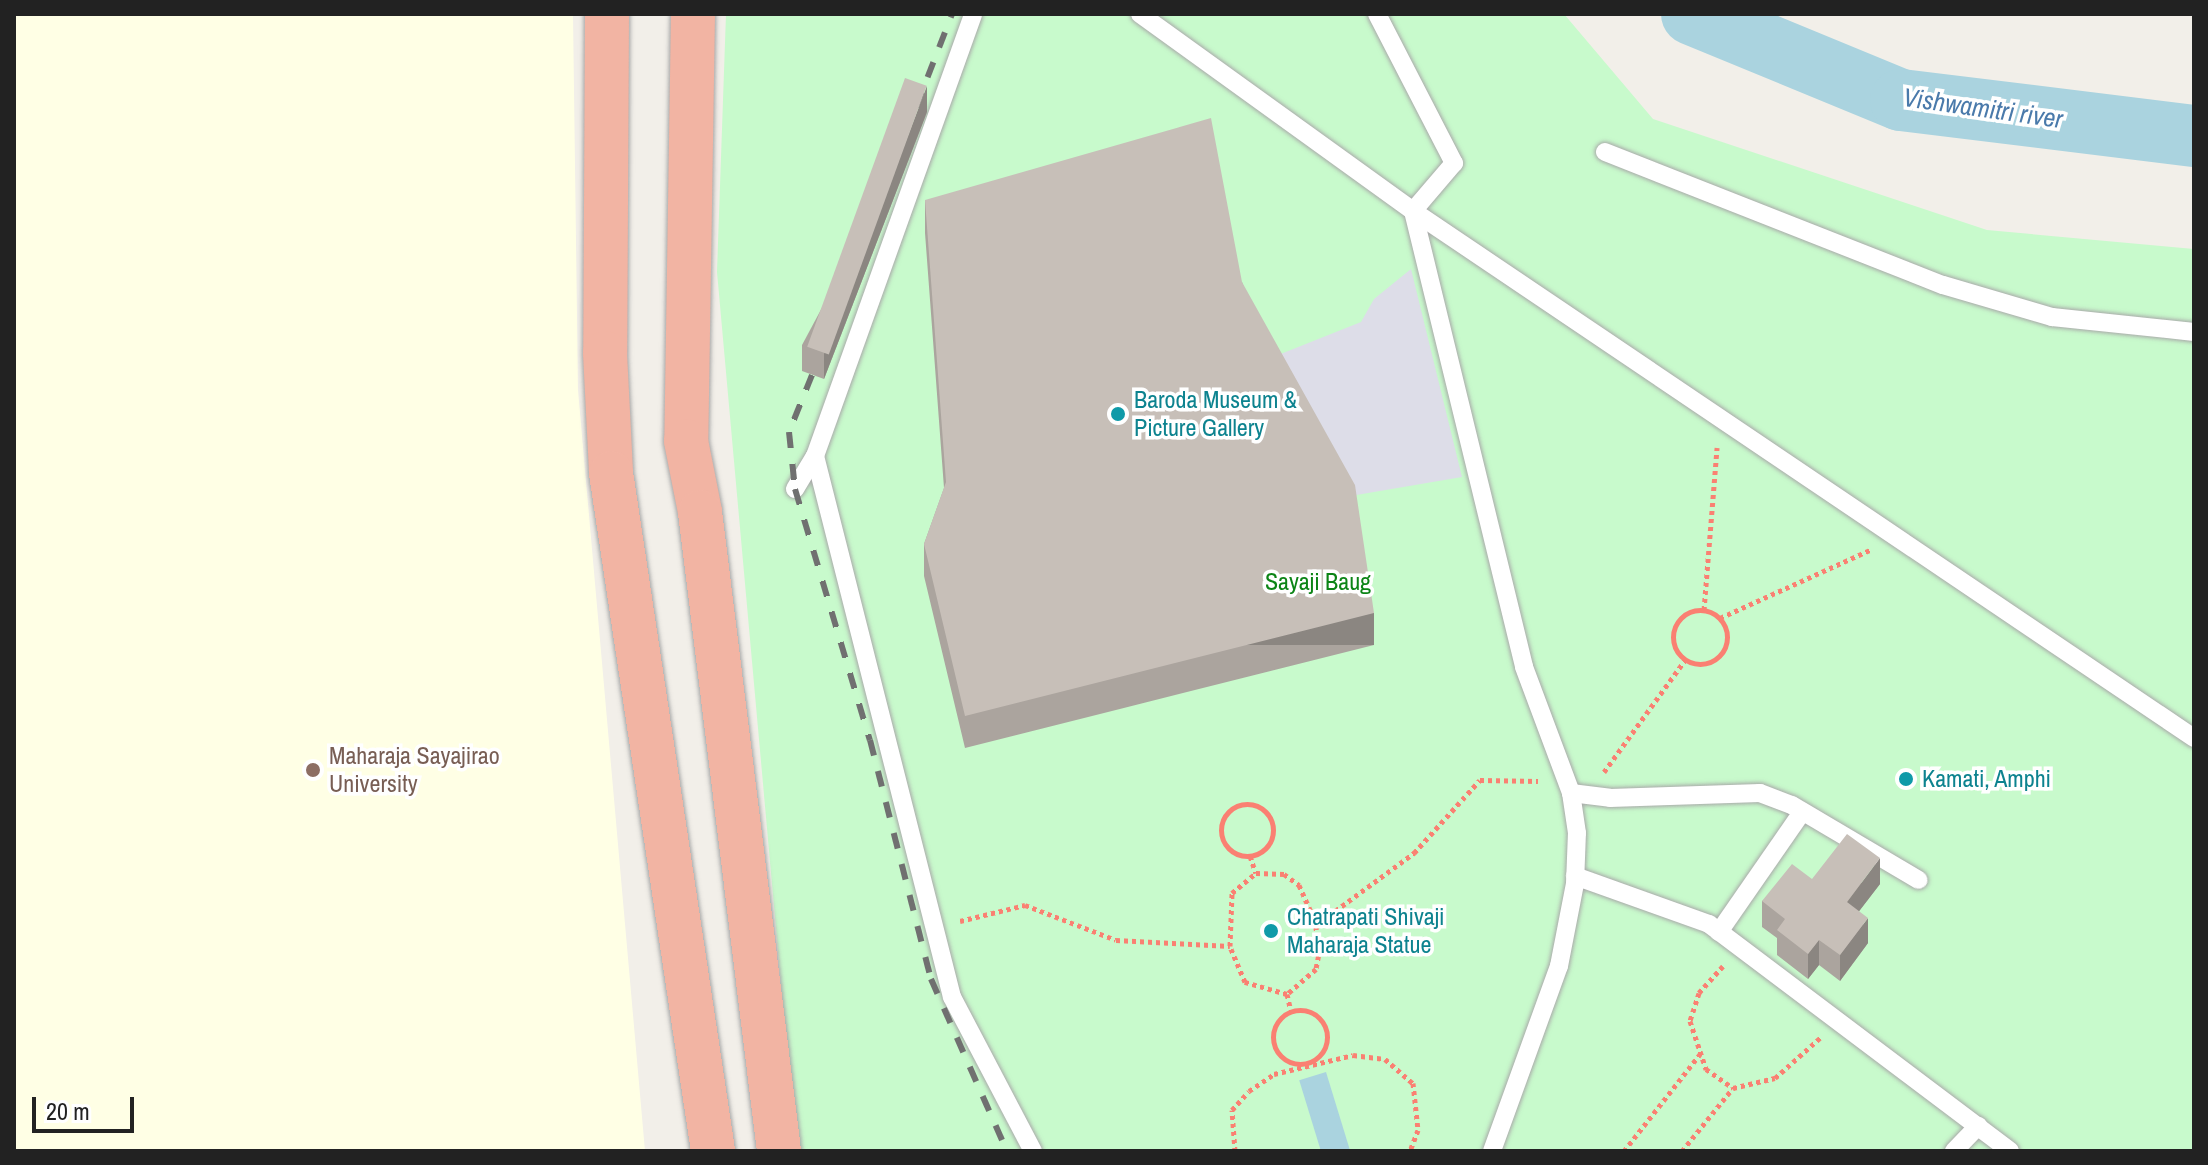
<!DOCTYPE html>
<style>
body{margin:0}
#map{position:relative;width:2208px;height:1165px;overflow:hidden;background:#f2efe9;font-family:"Archivo Narrow",sans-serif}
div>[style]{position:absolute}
.education>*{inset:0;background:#ffffe5}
.park>*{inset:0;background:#c8facc}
.plaza>*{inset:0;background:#dddde8}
.water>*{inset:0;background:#aad3df;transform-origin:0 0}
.river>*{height:62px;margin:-31px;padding:0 31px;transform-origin:31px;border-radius:31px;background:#aad3df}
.path>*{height:5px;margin-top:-2.5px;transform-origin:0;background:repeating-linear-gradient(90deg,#fa8072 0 4px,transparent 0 8px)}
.path>.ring{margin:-2.5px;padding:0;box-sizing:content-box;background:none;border:5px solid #fa8072;border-radius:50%}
.roads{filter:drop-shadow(0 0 2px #a9a9a9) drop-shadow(0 0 2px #a9a9a9)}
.service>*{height:18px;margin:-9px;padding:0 9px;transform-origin:9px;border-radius:9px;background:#fff}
.trunk>*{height:44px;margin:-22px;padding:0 22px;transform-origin:22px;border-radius:22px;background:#f2b4a3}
.rail>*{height:6px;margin-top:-3px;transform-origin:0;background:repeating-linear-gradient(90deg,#707070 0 16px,transparent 0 32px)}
.wall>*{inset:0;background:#aba49e}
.shaded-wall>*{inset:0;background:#8b8681;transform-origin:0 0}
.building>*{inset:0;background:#c7bfb8;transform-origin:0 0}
.dots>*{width:22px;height:22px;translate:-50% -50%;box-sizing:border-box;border:4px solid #fff;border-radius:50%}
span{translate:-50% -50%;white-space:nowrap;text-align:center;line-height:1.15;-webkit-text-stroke:7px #fff;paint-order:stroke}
.culture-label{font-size:24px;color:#0d838f}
.left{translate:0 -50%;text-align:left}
.park-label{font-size:24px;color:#0c8416}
.education-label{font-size:24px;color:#785e54}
.water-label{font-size:26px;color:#4a7aab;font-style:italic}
.frame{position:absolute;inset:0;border:16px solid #222;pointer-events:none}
.scale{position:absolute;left:32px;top:1097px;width:102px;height:36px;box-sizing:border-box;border:4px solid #222;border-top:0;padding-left:10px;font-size:24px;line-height:28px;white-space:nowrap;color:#222;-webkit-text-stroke:6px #fff;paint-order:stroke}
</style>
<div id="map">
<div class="education">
<div style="clip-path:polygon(14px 14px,573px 14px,578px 390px,645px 1151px,14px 1151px)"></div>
</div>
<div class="park">
<div style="clip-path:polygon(726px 14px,1564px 14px,1653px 119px,1987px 230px,2194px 249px,2194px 1151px,796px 1151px,717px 272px)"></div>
</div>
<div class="plaza">
<div style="clip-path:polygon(1411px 269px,1462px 477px,1327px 500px,1253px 365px,1361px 322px,1374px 299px)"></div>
</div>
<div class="water">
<div style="left:1326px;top:1072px;width:83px;height:28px;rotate:73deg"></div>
</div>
<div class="river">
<div style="left:1692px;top:14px;width:226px;rotate:22.4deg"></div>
<div style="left:1901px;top:100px;width:295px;rotate:7deg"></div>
</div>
<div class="path">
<div style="left:1704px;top:610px;width:163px;rotate:-85.4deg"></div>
<div class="ring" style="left:1673px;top:610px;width:49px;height:49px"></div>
<div style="left:1720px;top:618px;width:167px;rotate:-24.4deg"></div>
<div style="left:1604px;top:772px;width:138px;rotate:-54.1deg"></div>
<div class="ring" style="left:1221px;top:804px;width:47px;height:47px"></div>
<div style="left:1250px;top:856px;width:18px;rotate:71deg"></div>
<div style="left:1256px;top:873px;width:28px;rotate:2deg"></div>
<div style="left:1284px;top:874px;width:19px;rotate:36deg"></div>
<div style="left:1299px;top:885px;width:36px;rotate:66deg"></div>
<div style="left:1314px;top:918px;width:31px;rotate:79deg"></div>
<div style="left:1320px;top:948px;width:21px;rotate:101deg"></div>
<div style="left:1316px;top:969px;width:38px;rotate:139deg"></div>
<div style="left:1287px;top:994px;width:44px;rotate:-164.1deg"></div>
<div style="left:1245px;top:982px;width:39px;rotate:-113deg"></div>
<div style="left:1230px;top:946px;width:53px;rotate:-87.8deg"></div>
<div style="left:1232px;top:893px;width:31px;rotate:-40deg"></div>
<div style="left:960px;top:921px;width:67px;rotate:-13.8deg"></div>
<div style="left:1025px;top:905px;width:97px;rotate:21deg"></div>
<div style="left:1116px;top:940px;width:114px;rotate:3deg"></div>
<div style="left:1316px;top:925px;width:122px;rotate:-36.3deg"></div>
<div style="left:1414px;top:853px;width:98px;rotate:-47.9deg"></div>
<div style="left:1480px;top:780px;width:58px;rotate:1deg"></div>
<div style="left:1723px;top:966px;width:36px;rotate:132deg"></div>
<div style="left:1699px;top:993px;width:29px;rotate:108deg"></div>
<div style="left:1690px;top:1021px;width:51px;rotate:71.6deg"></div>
<div style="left:1706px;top:1069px;width:33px;rotate:35deg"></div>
<div style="left:1733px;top:1088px;width:43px;rotate:-13.4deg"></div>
<div style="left:1775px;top:1078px;width:62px;rotate:-41.7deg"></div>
<div style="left:1287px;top:994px;width:17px;rotate:77deg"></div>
<div class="ring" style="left:1273px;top:1010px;width:49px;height:49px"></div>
<div style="left:1235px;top:1151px;width:41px;rotate:-94.2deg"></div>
<div style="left:1232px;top:1110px;width:25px;rotate:-48deg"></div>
<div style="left:1249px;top:1091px;width:30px;rotate:-34deg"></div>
<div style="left:1274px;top:1074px;width:81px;rotate:-13.5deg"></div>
<div style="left:1353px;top:1055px;width:32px;rotate:7deg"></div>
<div style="left:1385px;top:1059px;width:37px;rotate:41deg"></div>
<div style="left:1413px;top:1083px;width:47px;rotate:83.9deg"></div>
<div style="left:1418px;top:1130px;width:22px;rotate:111deg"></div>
<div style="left:1624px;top:1151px;width:123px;rotate:-51.9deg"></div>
<div style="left:1682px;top:1151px;width:81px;rotate:-51deg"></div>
</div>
<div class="roads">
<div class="service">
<div style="left:1140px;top:14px;width:337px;rotate:35.8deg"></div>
<div style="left:1413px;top:211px;width:942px;rotate:34.01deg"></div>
<div style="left:1377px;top:14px;width:168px;rotate:62.7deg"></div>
<div style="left:1454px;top:163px;width:63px;rotate:130.5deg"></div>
<div style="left:1413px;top:211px;width:469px;rotate:76.3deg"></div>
<div style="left:1524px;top:667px;width:134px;rotate:69.5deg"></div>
<div style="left:1571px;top:793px;width:39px;rotate:7deg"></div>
<div style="left:1610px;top:798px;width:150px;rotate:-1.9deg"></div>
<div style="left:1760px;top:793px;width:34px;rotate:21deg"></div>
<div style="left:1792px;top:805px;width:147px;rotate:30.6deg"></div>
<div style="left:1605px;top:152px;width:363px;rotate:21.5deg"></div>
<div style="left:1943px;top:285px;width:114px;rotate:16.4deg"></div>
<div style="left:2052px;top:317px;width:143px;rotate:6deg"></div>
<div style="left:815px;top:456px;width:558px;rotate:75.79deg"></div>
<div style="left:952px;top:997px;width:174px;rotate:62.3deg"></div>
<div style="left:795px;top:489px;width:39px;rotate:-59deg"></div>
<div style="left:815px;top:456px;width:469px;rotate:-70.3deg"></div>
<div style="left:1575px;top:876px;width:142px;rotate:19.7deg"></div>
<div style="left:1709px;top:924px;width:377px;rotate:37deg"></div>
<div style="left:1719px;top:932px;width:146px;rotate:-55.3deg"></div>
<div style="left:1492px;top:1151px;width:197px;rotate:-70.1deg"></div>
<div style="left:1559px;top:966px;width:84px;rotate:-79deg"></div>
<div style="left:1575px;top:884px;width:51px;rotate:-87.8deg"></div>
<div style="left:1577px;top:833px;width:40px;rotate:-98.5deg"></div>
<div style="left:1954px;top:1151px;width:35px;rotate:-46deg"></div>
</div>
<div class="trunk">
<div style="left:607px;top:14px;width:339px;rotate:90.3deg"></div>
<div style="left:605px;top:353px;width:120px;rotate:87.1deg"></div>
<div style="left:611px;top:473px;width:686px;rotate:81.44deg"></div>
<div style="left:693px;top:14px;width:427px;rotate:90.9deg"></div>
<div style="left:686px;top:441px;width:72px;rotate:78.8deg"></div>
<div style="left:700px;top:512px;width:644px;rotate:82.95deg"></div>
</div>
</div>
<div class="rail">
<div style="left:916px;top:107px;width:100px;rotate:-68.8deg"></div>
<div style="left:812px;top:375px;width:61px;rotate:112deg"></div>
<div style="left:789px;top:432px;width:57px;rotate:84deg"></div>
<div style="left:795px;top:489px;width:262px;rotate:73.4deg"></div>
<div style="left:870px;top:740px;width:247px;rotate:75.7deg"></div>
<div style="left:931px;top:979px;width:188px;rotate:66.2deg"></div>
</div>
<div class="wall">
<div style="clip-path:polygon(927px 112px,824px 379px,802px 371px,802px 345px)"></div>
<div style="clip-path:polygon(925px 200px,1242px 282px,1374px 645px,965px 748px,924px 576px,924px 544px,944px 488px,925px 233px)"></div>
<div style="clip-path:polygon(1812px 879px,1880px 884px,1859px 911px,1868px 943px,1840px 981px,1819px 965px,1808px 979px,1777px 955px,1777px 938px,1762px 927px,1762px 901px)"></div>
</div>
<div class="shaded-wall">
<div style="clip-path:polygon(927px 86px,927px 112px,824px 379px,824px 354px)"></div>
<div style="left:1374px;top:613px;width:32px;height:422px;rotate:90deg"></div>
<div style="clip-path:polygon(1880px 858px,1880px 884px,1847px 927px,1847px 902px)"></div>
<div style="clip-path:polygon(1868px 918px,1868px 943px,1840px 981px,1840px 955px)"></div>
<div style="clip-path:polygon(1819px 940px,1819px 965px,1808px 979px,1808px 954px)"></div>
</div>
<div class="building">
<div style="left:905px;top:78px;width:23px;height:286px;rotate:20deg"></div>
<div style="clip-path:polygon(1211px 118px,1242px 282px,1355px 485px,1374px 613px,965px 716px,924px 544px,946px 482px,925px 200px)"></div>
<div style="clip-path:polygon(1847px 834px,1880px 858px,1847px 902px,1868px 918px,1840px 955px,1819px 940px,1808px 954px,1777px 930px,1785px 919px,1762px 901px,1792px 864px,1812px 879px)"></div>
</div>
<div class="dots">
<div style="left:1118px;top:414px;background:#0f9aa8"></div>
<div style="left:313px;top:770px;background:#8d6e63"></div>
<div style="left:1906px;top:779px;background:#0f9aa8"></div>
<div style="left:1271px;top:931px;background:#0f9aa8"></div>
</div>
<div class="culture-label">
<span class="left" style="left:1134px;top:414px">Baroda Museum &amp;<br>Picture Gallery</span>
<span class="left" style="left:1922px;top:779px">Kamati, Amphi</span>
<span class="left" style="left:1287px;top:931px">Chatrapati Shivaji<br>Maharaja Statue</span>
</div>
<div class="park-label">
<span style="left:1318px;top:582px">Sayaji Baug</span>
</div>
<div class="education-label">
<span class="left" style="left:329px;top:770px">Maharaja Sayajirao<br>University</span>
</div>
<div class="water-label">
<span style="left:1983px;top:108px;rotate:8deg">Vishwamitri river</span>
</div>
<div class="frame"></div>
<div class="scale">20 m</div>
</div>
